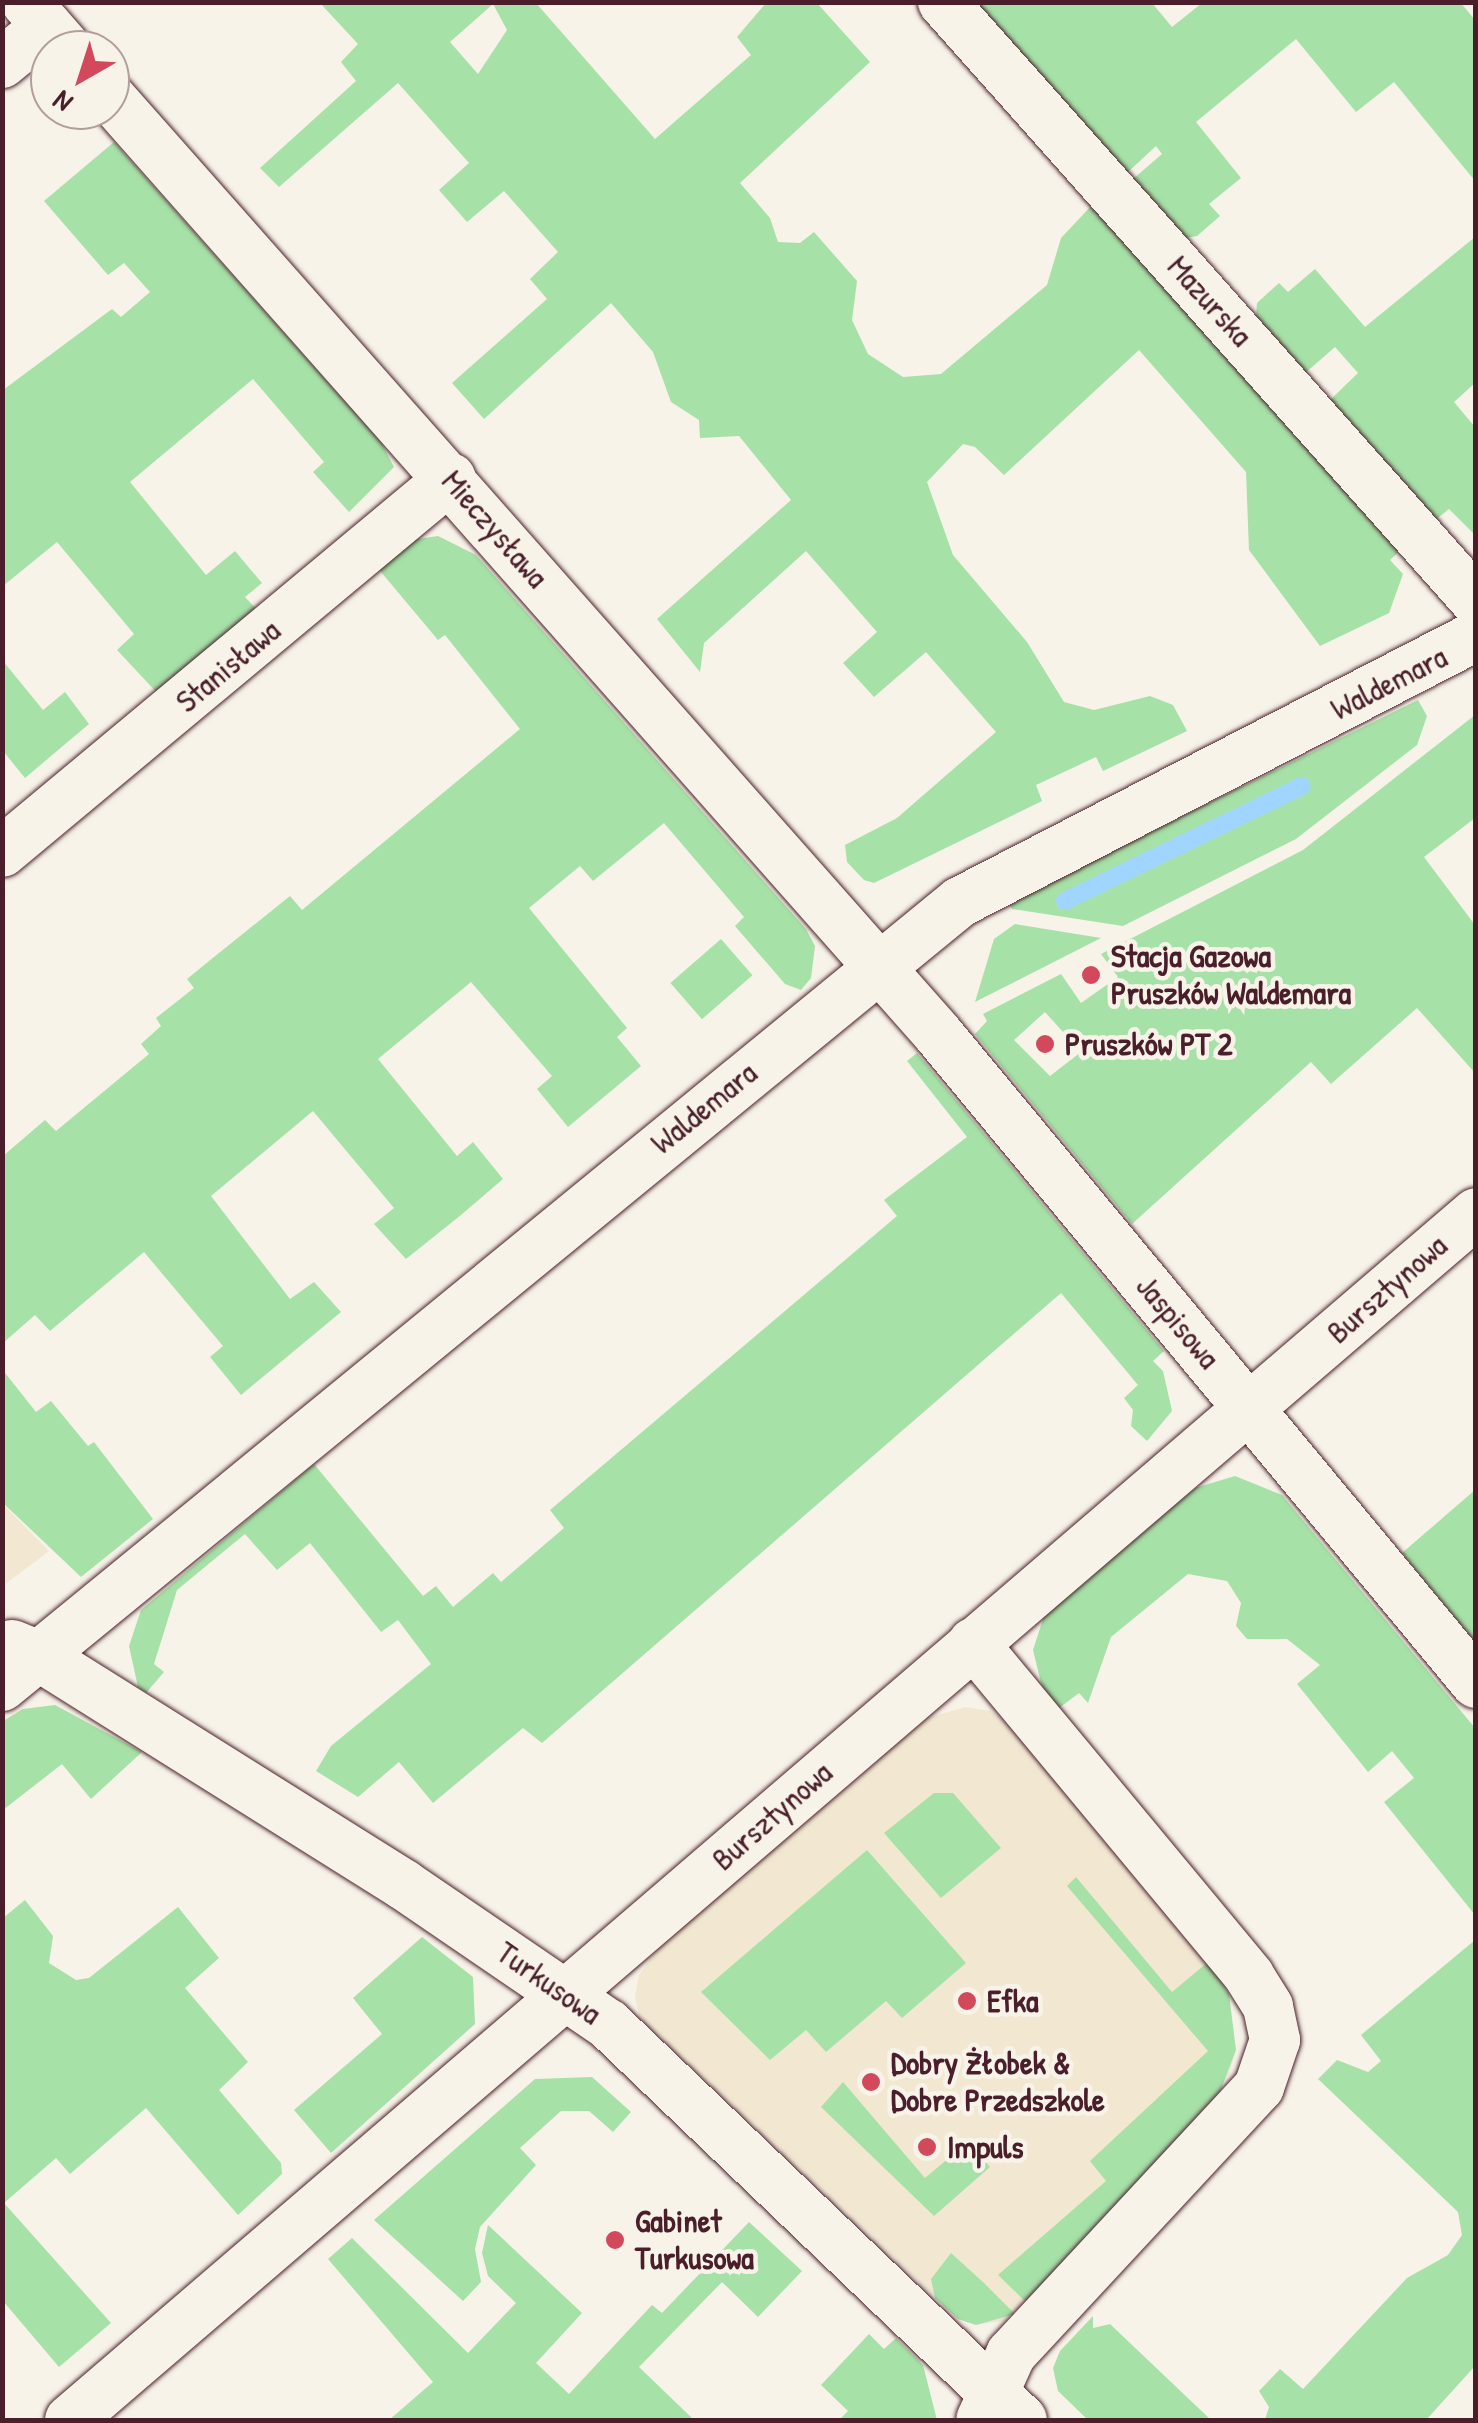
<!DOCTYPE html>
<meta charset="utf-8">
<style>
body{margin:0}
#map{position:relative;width:1478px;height:2423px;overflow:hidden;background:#f7f3e8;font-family:"Patrick Hand",sans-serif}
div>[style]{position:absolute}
.built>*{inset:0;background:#f2e8d2}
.green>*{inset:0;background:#a6e1a7;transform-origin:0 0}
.stream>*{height:18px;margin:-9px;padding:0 9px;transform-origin:9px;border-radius:9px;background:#a0d5ff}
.roads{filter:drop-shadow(0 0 2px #4a1f2b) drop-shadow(0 0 2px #4a1f2b)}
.minor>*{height:50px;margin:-25px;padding:0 25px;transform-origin:25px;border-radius:25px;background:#f7f3e8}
.dots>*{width:28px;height:28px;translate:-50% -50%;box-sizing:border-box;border:5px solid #f7f3e8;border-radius:50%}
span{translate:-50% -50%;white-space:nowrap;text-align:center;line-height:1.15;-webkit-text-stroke:9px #f7f3e8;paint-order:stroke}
.street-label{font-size:32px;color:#4a1f2b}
.poi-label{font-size:32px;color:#4a1f2b;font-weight:700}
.left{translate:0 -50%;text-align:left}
.frame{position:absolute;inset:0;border:5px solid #4a1f2b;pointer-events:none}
.north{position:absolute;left:30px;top:30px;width:100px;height:100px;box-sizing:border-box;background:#f7f3e8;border:2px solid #b29e9c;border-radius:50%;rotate:219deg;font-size:28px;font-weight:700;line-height:40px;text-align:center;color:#4a1f2b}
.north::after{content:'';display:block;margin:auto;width:35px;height:45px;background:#d1495b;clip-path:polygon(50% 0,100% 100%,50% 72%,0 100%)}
</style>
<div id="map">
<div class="built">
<div style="clip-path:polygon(2px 1503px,49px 1551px,3px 1586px,2px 1586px)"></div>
<div style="clip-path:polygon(965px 1707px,990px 1711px,1011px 1725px,1223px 1983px,1236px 2050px,1229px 2074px,1027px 2303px,1003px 2321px,976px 2325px,958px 2319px,639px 2017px,635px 1996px,639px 1975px,660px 1946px,924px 1719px)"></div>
</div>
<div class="green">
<div style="clip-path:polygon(evenodd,320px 3px,536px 3px,655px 139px,751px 55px,737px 37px,766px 3px,817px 3px,870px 62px,740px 183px,770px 218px,778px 242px,800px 243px,814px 232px,857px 281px,852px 320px,868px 354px,903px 377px,941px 374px,1047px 285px,1061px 238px,1094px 203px,1403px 548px,1390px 560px,1403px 574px,1389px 613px,1320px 646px,1249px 550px,1246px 472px,1139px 350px,1004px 475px,975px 447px,963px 444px,927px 482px,953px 555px,1027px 642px,1064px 702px,1094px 710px,1150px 696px,1173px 705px,1187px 731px,1103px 771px,1096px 757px,1036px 785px,1042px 801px,874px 883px,864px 880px,847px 862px,845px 845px,897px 818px,996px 732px,926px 652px,874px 697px,843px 663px,877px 632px,806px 551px,704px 643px,700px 672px,657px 619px,791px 500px,739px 436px,700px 438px,699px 420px,671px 402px,653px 352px,611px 303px,484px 419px,452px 383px,547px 299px,530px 279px,558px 252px,504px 191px,467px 222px,439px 190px,469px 163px,398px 83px,279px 187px,260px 168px,356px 81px,341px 62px,358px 44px,320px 3px,493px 4px,507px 30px,478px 74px,450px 42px,493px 4px)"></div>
<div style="clip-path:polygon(974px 3px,1152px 3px,1172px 27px,1202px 3px,1461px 3px,1475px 20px,1475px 181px,1394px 82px,1356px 112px,1296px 39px,1196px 122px,1241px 178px,1209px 204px,1220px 216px,1197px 236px,1186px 238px,1133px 179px,1162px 154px,1156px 146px,1127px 173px)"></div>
<div style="clip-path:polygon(114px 142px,381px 442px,394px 467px,349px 512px,313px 472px,324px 462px,253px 379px,130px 482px,206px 575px,235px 551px,262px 583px,245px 597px,261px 614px,161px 697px,117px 650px,134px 634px,57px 542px,3px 586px,3px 390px,112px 309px,121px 317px,150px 292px,124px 263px,108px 275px,44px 201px)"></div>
<div style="clip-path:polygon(1475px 237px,1475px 383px,1454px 402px,1475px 427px,1475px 535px,1449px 509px,1434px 521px,1328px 402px,1358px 373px,1335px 347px,1304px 374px,1256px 316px,1257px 303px,1279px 283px,1288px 292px,1315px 269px,1365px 327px)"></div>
<div style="clip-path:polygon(438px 536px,476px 555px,806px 929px,815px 946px,811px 978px,801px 990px,785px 984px,735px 926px,744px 917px,664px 823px,593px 881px,580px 866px,529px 908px,627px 1028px,617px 1037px,641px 1066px,568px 1127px,537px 1089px,552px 1076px,471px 982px,378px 1059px,457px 1156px,473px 1142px,503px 1179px,461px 1215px,406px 1259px,374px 1224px,394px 1208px,313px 1111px,211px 1196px,290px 1299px,314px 1282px,341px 1312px,241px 1395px,210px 1357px,223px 1346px,144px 1252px,50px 1331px,35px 1315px,3px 1343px,3px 1156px,45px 1120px,56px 1131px,149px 1054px,141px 1044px,161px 1026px,156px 1018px,194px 988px,187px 979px,209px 961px,290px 896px,302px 910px,520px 729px,445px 635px,438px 640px,376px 566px,411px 540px)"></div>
<div style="clip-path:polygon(3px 661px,43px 710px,65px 692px,89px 724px,25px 778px,3px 751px)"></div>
<div style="clip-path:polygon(1418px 700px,1427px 716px,1417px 745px,1296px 839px,1123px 926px,1012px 909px,1008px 902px)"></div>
<div style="clip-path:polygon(evenodd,1475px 715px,1475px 818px,1424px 857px,1475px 925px,1475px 1073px,1417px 1008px,1331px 1084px,1311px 1062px,1132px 1224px,975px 1034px,987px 1021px,983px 1014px,1061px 974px,1081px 1003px,1118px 977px,1101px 954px,1303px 850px,1475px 715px,1045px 1012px,1081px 1052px,1050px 1076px,1014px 1040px,1045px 1012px)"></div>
<div style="clip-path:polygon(1015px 924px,1101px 938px,975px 1002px,994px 939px)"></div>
<div style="left:721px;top:939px;width:48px;height:67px;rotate:49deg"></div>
<div style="clip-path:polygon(917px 1053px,1164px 1351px,1153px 1361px,1163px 1371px,1172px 1411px,1147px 1441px,1131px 1426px,1133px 1410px,1124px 1398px,1138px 1385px,1061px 1293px,542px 1743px,523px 1728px,433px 1803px,399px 1762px,358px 1797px,316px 1771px,331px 1746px,431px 1664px,398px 1620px,381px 1632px,310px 1543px,277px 1570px,245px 1534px,177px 1590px,154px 1664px,164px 1672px,146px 1693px,138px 1687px,129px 1646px,141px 1610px,314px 1464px,423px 1596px,436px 1586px,453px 1607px,493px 1573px,501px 1582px,564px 1528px,550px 1510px,897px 1216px,884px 1200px,967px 1137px,907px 1061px)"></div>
<div style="clip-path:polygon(2px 1369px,36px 1412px,51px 1401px,88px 1446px,94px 1442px,153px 1519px,81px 1577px,3px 1503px)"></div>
<div style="clip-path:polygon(1235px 1476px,1282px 1495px,1475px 1728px,1475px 1915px,1384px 1802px,1414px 1778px,1392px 1751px,1368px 1772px,1297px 1684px,1320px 1665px,1287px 1639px,1247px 1639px,1236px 1626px,1241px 1603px,1227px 1581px,1188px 1574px,1111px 1637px,1088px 1703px,1079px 1693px,1059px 1708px,1042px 1687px,1033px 1650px,1044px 1616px,1195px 1488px)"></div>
<div style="clip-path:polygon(1475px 1490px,1475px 1642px,1402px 1553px)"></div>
<div style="clip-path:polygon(55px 1705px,142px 1752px,91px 1799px,62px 1764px,3px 1810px,3px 1721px,23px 1709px)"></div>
<div style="clip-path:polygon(934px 1793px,953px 1793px,1001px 1848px,941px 1898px,884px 1833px)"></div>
<div style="clip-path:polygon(867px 1850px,966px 1963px,902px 2018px,886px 2001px,826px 2052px,806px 2030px,770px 2060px,701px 1992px)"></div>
<div style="clip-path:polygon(1076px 1877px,1172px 1992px,1208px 1962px,1229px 1994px,1236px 2050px,1218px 2097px,1027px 2303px,998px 2275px,1106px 2181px,1090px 2161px,1208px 2051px,1067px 1886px)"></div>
<div style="clip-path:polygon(25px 1900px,53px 1936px,49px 1963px,76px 1980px,89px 1978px,178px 1907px,219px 1958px,185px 1988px,248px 2062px,219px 2090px,281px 2163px,282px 2174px,238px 2215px,146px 2108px,70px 2174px,56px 2158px,4px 2203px,111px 2323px,59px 2367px,3px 2301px,3px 1918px)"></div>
<div style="clip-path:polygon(422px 1937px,473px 1977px,475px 2024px,331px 2153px,294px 2110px,382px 2034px,353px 1998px)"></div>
<div style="clip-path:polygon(1475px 1940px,1475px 2366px,1426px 2420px,1265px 2420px,1269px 2407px,1259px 2391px,1280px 2369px,1303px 2389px,1407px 2278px,1448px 2255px,1462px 2235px,1458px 2212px,1318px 2079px,1337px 2060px,1368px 2072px,1381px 2061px,1361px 2035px)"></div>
<div style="clip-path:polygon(592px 2077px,631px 2112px,613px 2132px,589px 2111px,561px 2111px,520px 2148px,536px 2165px,480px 2227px,475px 2249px,481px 2282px,463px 2301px,374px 2220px,535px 2079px)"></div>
<div style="clip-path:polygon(843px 2082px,925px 2178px,969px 2141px,990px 2167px,934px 2216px,821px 2107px)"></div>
<div style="clip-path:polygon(749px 2222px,802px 2271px,758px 2317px,722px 2282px,639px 2367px,694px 2420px,389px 2420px,433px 2382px,328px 2259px,352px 2238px,468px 2353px,516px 2303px,488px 2276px,482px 2253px,488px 2225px,582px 2313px,536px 2363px,569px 2394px,652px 2305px,662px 2313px)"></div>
<div style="clip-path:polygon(951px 2253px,984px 2283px,1015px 2314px,976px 2325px,958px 2319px,935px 2298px,931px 2279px)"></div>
<div style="clip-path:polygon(1093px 2316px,1093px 2328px,1110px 2324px,1211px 2420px,1088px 2420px,1058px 2391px,1053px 2368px,1060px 2351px)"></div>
<div style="clip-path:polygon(869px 2334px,884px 2349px,896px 2338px,923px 2365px,937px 2420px,839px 2420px,848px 2411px,821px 2385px)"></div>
</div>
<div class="stream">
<div style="left:1065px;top:901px;width:263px;rotate:-25.9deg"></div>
</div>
<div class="roads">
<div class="minor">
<div style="left:26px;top:2px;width:64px;rotate:48.8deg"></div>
<div style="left:943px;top:2px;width:802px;rotate:48.34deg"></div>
<div style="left:2px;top:63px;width:58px;rotate:-39.4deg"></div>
<div style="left:110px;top:97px;width:1250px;rotate:48.53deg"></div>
<div style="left:938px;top:1034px;width:843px;rotate:50.34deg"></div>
<div style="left:2px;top:852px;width:584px;rotate:-39.79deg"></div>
<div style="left:973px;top:1643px;width:433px;rotate:50.3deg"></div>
<div style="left:1249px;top:1976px;width:36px;rotate:58deg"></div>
<div style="left:1268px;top:2007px;width:34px;rotate:78deg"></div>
<div style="left:1275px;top:2040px;width:50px;rotate:108.8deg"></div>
<div style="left:1259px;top:2087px;width:364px;rotate:132.9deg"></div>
<div style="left:1011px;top:2354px;width:72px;rotate:114.4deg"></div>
<div style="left:12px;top:1645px;width:29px;rotate:22deg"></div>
<div style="left:39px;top:1656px;width:431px;rotate:32.1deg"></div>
<div style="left:404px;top:1885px;width:247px;rotate:34.3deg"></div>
<div style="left:608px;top:2024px;width:573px;rotate:43.73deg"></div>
<div style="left:2px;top:1686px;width:1238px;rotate:-39.3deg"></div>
<div style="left:960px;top:902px;width:581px;rotate:-27.27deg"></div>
<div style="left:70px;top:2420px;width:1853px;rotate:-40.64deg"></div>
</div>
</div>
<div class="dots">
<div style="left:1091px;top:975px;background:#d1495b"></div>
<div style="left:1045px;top:1044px;background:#d1495b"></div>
<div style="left:967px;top:2001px;background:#d1495b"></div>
<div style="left:871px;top:2082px;background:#d1495b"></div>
<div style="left:927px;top:2147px;background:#d1495b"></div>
<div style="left:615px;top:2240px;background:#d1495b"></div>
</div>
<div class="street-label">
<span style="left:1210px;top:301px;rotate:48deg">Mazurska</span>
<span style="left:495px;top:529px;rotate:49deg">Mieczysława</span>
<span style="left:228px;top:666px;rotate:-40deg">Stanisława</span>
<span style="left:1389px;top:683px;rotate:-27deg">Waldemara</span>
<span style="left:704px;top:1108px;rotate:-39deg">Waldemara</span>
<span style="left:1387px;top:1289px;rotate:-41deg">Bursztynowa</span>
<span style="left:1178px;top:1322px;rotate:50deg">Jaspisowa</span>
<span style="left:772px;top:1816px;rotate:-41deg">Bursztynowa</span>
<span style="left:549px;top:1983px;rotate:35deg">Turkusowa</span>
</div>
<div class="poi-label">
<span class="left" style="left:1111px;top:975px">Stacja Gazowa<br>Pruszków Waldemara</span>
<span class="left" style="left:1065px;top:1044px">Pruszków PT 2</span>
<span class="left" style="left:987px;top:2001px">Efka</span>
<span class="left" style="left:891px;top:2082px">Dobry Żłobek &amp;<br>Dobre Przedszkole</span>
<span class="left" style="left:947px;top:2147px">Impuls</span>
<span class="left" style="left:635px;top:2240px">Gabinet<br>Turkusowa</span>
</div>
<div class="frame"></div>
<div class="north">N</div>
</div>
